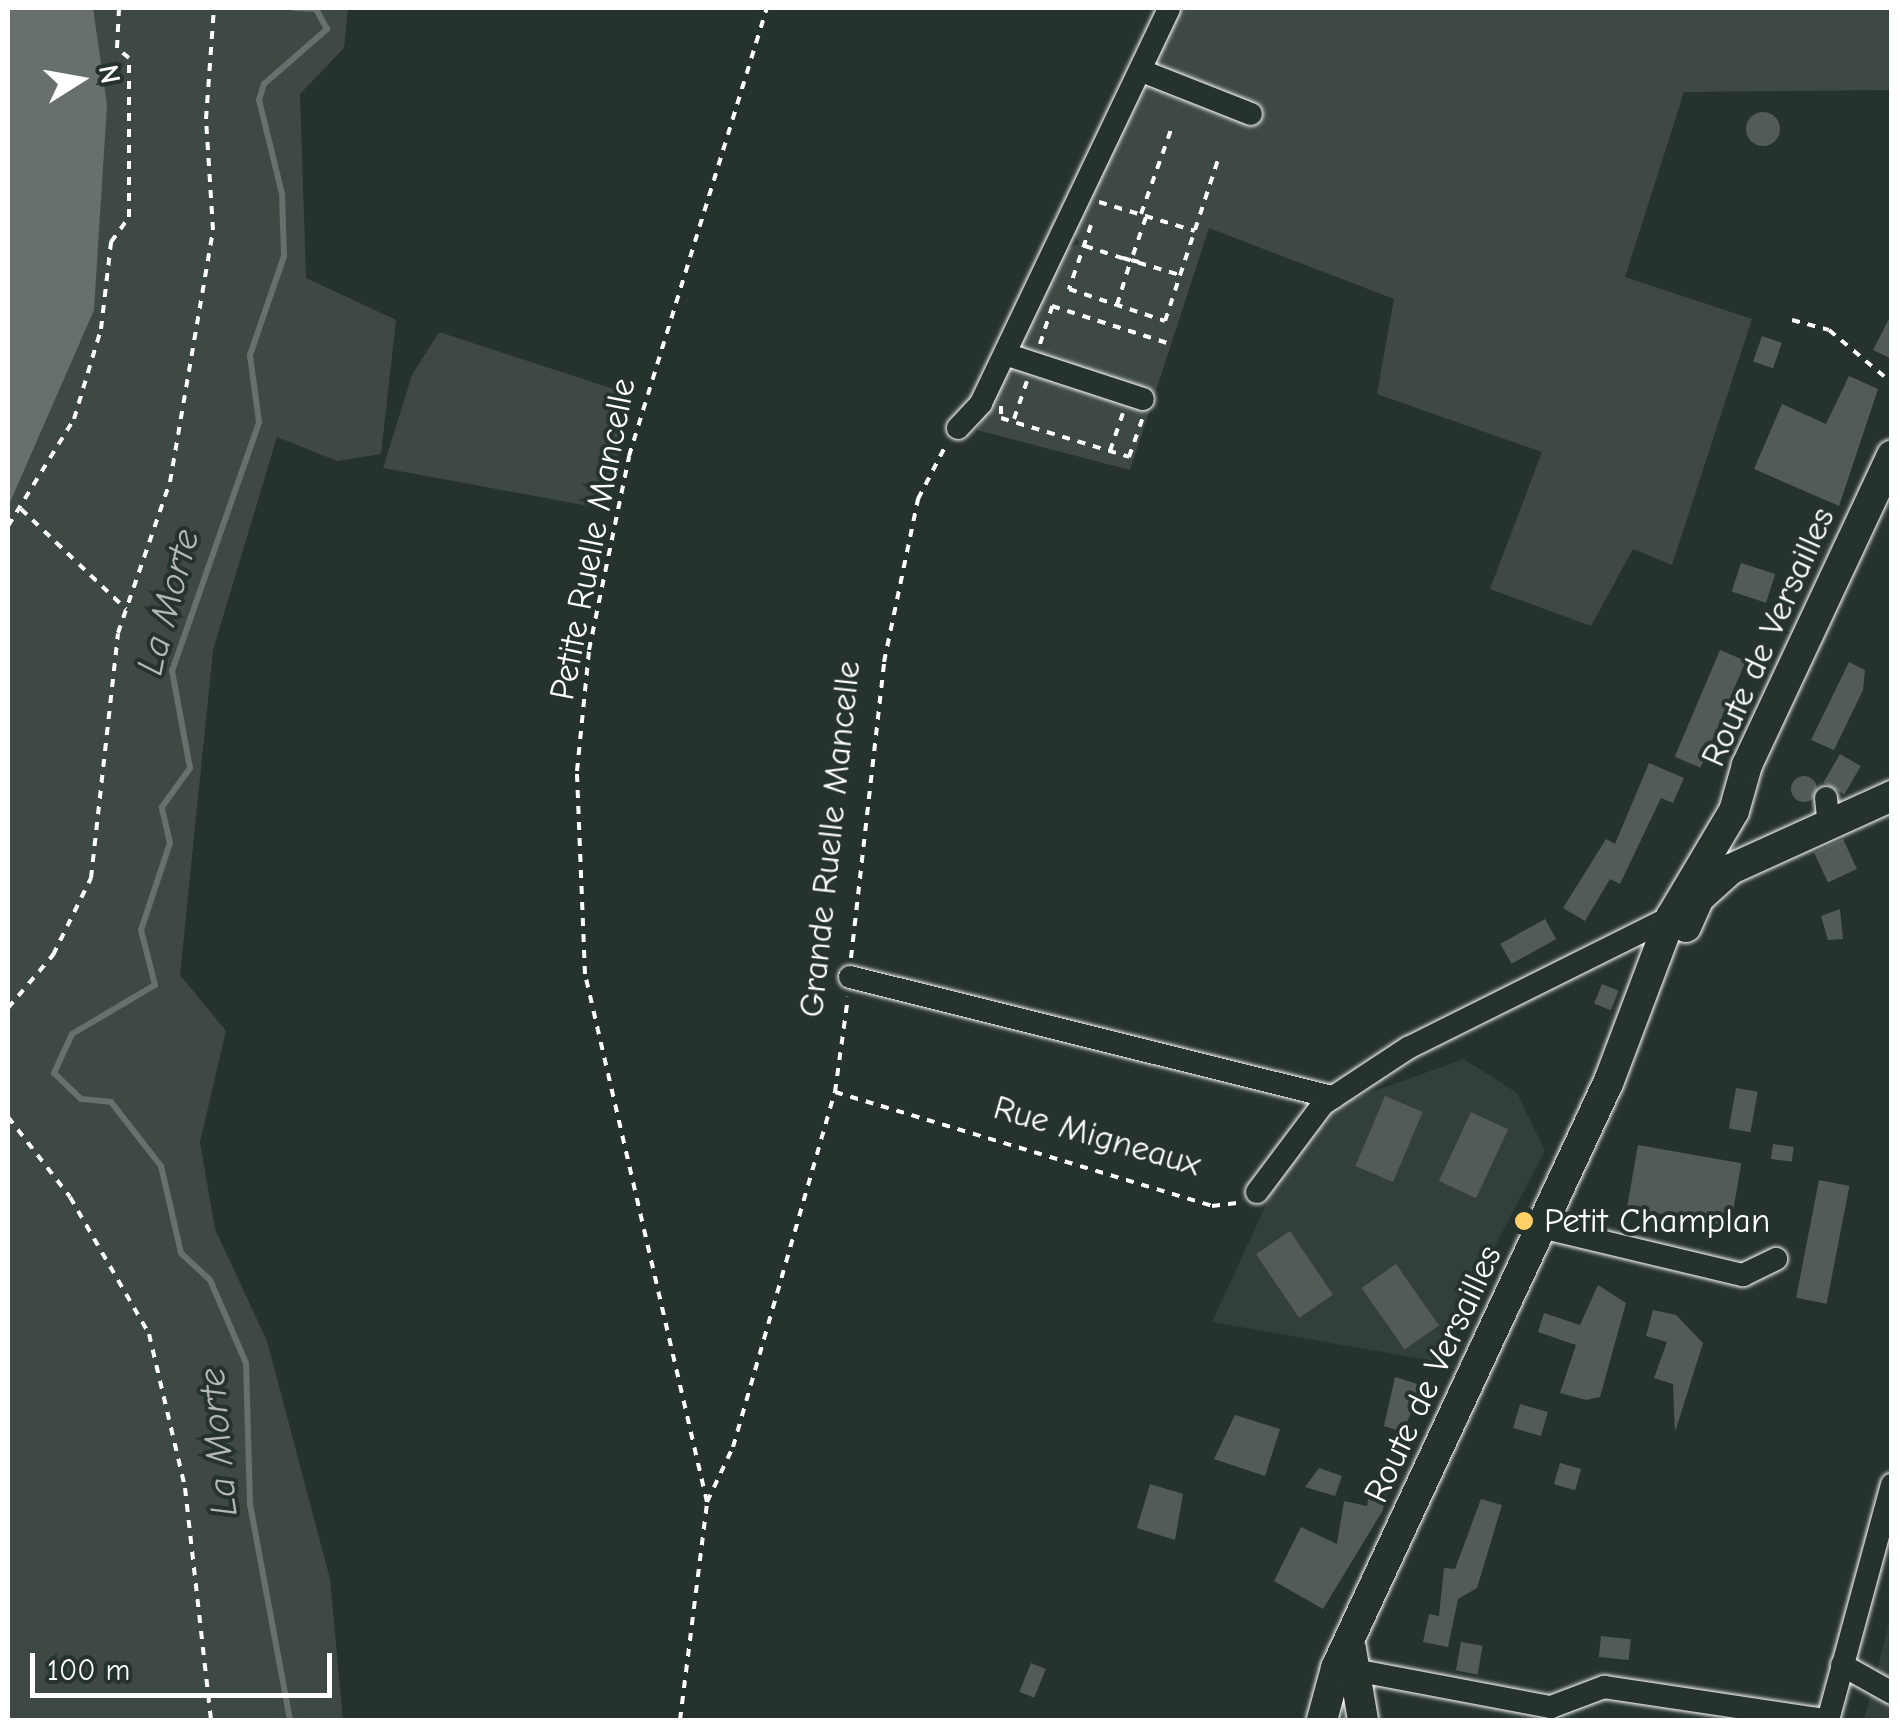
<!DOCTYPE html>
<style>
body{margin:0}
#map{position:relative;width:1899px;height:1728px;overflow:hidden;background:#26332d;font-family:"Comic Neue",sans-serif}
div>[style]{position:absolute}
.built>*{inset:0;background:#333f3a}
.green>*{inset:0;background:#3e4944}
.water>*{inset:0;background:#67706c}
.stream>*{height:6px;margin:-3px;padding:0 3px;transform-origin:3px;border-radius:3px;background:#67706c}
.building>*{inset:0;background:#515c57;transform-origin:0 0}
.round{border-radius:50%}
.path>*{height:4px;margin-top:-2px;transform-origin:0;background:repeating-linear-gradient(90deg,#fff 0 8px,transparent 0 16px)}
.roads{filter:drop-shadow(0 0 2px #fff) drop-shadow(0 0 2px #fff)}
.minor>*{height:22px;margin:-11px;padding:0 11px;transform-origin:11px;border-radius:11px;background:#26332d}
.major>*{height:30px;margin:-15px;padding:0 15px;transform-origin:15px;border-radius:15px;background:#26332d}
.dots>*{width:28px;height:28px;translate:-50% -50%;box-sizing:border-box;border:5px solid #26332d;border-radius:50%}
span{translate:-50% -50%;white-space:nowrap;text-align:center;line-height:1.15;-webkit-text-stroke:8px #26332d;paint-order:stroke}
.street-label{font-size:35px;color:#fff}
.poi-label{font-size:35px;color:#fff}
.left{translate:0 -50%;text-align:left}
.water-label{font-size:38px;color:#b3b8b6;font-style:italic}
.frame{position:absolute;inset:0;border:10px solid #fff;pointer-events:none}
.north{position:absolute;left:30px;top:30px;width:100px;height:100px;-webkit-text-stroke:8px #26332d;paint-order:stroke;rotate:79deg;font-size:28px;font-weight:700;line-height:40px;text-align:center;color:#fff}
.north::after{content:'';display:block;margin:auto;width:35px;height:45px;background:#fff;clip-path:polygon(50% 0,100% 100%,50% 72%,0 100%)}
.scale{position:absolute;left:30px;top:1653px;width:302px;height:45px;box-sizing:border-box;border:5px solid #fff;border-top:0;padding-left:12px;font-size:30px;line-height:35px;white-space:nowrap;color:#fff;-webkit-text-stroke:8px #26332d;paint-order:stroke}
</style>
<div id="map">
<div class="built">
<div style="clip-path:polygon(1464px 1059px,1517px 1093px,1545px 1151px,1434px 1361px,1212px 1322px,1277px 1181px,1333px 1106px)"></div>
<div style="clip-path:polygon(1891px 1615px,1891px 1720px,1864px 1720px)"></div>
</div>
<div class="green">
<div style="clip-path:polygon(8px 8px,348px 8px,344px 48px,300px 94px,306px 278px,396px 320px,381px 454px,337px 461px,277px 437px,213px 650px,180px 975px,226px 1031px,200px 1142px,215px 1229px,267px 1341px,330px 1579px,343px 1720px,8px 1720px)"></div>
<div style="clip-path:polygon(1181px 8px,1891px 8px,1891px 90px,1684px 92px,1625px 277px,1752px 319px,1672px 565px,1633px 549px,1591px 626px,1490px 589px,1542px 452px,1377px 394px,1394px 299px,1209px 228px,1130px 470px,977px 430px,1065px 249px,1079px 244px,1074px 232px)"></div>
<div style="clip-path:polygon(439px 332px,632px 395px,605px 509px,383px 468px,412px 375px)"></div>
</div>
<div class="water">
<div style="clip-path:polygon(8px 8px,93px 8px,107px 105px,94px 310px,8px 507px)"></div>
</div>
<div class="stream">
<div style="left:290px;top:1720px;width:219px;rotate:-100.5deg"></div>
<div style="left:250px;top:1505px;width:142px;rotate:-91.6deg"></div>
<div style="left:246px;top:1363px;width:90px;rotate:-113.4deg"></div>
<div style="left:210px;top:1280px;width:40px;rotate:-137deg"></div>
<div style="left:181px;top:1253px;width:89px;rotate:-102.9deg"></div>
<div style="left:161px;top:1166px;width:81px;rotate:-128deg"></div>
<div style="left:111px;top:1102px;width:30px;rotate:-174deg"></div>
<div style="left:81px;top:1099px;width:37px;rotate:-136deg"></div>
<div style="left:54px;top:1073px;width:43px;rotate:-65.2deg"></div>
<div style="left:72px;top:1034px;width:96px;rotate:-30.6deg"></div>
<div style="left:155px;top:985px;width:57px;rotate:-104.3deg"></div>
<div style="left:141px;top:930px;width:92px;rotate:-71.6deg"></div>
<div style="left:170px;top:843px;width:37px;rotate:-103deg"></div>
<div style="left:162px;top:807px;width:48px;rotate:-54.3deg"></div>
<div style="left:190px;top:768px;width:99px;rotate:-100.5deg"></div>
<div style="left:172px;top:671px;width:264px;rotate:-70.7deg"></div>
<div style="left:259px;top:422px;width:68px;rotate:-97.7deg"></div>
<div style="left:250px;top:355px;width:105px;rotate:-71deg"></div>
<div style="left:284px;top:256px;width:62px;rotate:-91.8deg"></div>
<div style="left:282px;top:194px;width:97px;rotate:-103.7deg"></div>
<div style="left:259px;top:100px;width:17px;rotate:-73deg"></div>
<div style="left:264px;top:84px;width:84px;rotate:-41.1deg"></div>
<div style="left:327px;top:29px;width:23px;rotate:-119deg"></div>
<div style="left:316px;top:9px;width:22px;rotate:-177deg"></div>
</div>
<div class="building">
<div class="round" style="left:1746px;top:112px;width:34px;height:34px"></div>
<div style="clip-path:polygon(1892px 313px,1892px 359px,1873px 350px)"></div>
<div style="left:1762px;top:336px;width:21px;height:27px;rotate:19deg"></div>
<div style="clip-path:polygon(1849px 376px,1878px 389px,1839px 506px,1754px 469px,1782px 404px,1826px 424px)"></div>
<div style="left:1741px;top:563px;width:36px;height:30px;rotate:18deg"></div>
<div style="left:1720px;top:650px;width:28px;height:116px;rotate:23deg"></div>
<div style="clip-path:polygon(1849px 662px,1865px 670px,1863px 690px,1834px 750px,1811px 740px)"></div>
<div style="left:1840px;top:754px;width:24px;height:33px;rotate:30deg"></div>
<div style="clip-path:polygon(1649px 763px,1684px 778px,1673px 803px,1661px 798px,1620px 884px,1610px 879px,1585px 921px,1563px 908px,1606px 839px,1615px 844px)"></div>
<div class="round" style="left:1791px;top:776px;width:26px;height:26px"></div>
<div style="left:1843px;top:839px;width:33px;height:32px;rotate:65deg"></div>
<div style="clip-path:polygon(1840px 909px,1843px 939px,1828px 940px,1821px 916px)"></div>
<div style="left:1545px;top:919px;width:23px;height:51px;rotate:61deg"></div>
<div style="left:1602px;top:984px;width:18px;height:21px;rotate:22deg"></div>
<div style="left:1736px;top:1088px;width:22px;height:41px;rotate:10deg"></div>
<div style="left:1385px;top:1096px;width:41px;height:76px;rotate:23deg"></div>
<div style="left:1471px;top:1112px;width:41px;height:76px;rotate:25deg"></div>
<div style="left:1773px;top:1144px;width:21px;height:15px;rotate:8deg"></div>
<div style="left:1638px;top:1145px;width:105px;height:64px;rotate:10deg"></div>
<div style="left:1819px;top:1180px;width:31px;height:120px;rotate:11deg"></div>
<div style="left:1290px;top:1231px;width:77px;height:41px;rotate:56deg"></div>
<div style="left:1396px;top:1264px;width:75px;height:42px;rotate:55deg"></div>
<div style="clip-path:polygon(1598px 1285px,1626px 1303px,1600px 1397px,1586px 1400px,1560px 1393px,1576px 1345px,1538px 1332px,1544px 1313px,1580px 1325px)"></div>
<div style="clip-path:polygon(1653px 1310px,1676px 1315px,1703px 1343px,1675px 1432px,1673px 1384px,1654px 1378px,1667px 1342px,1646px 1336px)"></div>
<div style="clip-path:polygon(1395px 1377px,1424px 1386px,1402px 1432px,1384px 1426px)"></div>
<div style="left:1520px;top:1404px;width:29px;height:25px;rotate:16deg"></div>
<div style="clip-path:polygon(1235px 1415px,1280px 1429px,1265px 1476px,1214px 1459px)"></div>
<div style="left:1560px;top:1463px;width:22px;height:22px;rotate:16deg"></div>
<div style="clip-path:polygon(1319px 1468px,1342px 1476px,1335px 1496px,1305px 1487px)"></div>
<div style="clip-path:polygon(1150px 1484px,1183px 1494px,1175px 1540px,1137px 1528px)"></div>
<div style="clip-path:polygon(1370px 1490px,1386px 1494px,1383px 1510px,1323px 1609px,1274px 1581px,1301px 1527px,1337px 1544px,1344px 1501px,1367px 1506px)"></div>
<div style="clip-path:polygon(1481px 1499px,1502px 1505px,1477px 1588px,1458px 1599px,1448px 1647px,1423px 1642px,1429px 1614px,1439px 1616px,1444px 1568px,1455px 1569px)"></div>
<div style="left:1601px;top:1636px;width:30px;height:21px;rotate:6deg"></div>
<div style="left:1461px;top:1642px;width:22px;height:29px;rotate:10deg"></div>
<div style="left:1031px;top:1663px;width:16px;height:31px;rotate:22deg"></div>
</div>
<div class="path">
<div style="left:1099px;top:202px;width:100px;rotate:16.8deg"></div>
<div style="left:1141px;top:214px;width:92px;rotate:-70.4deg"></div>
<div style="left:1091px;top:225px;width:68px;rotate:109deg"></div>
<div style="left:1069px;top:289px;width:101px;rotate:18.4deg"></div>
<div style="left:1165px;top:321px;width:173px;rotate:-71.8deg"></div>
<div style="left:1085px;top:246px;width:40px;rotate:18deg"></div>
<div style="left:1133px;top:255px;width:40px;rotate:-71.1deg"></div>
<div style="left:1139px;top:262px;width:16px;rotate:-166deg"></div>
<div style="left:1123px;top:258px;width:59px;rotate:16.6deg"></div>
<div style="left:1117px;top:305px;width:41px;rotate:-72.9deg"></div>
<div style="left:1792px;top:320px;width:38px;rotate:15deg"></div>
<div style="left:1829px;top:330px;width:82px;rotate:40.1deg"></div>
<div style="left:1040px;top:344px;width:40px;rotate:-72deg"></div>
<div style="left:1052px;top:306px;width:121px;rotate:17.8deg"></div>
<div style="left:1001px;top:406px;width:12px;rotate:90deg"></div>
<div style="left:1001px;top:418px;width:134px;rotate:16.9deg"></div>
<div style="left:1129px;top:457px;width:42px;rotate:-70.7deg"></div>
<div style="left:1014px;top:419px;width:40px;rotate:-71.1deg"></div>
<div style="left:1110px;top:451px;width:40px;rotate:-71.1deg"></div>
<div style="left:21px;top:509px;width:145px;rotate:43.6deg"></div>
<div style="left:8px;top:526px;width:126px;rotate:-58.3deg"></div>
<div style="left:74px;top:419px;width:94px;rotate:-73.3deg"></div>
<div style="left:101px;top:329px;width:88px;rotate:-83.4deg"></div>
<div style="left:111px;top:242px;width:31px;rotate:-54deg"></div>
<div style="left:129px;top:217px;width:159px;rotate:-90deg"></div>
<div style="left:129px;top:58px;width:16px;rotate:-140deg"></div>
<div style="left:117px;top:48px;width:40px;rotate:-87.1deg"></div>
<div style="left:851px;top:958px;width:298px;rotate:-83.6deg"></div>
<div style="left:884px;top:662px;width:167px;rotate:-78.2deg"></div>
<div style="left:918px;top:499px;width:61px;rotate:-62.6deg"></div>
<div style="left:8px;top:1008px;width:70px;rotate:-49.7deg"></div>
<div style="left:53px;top:955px;width:86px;rotate:-63.7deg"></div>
<div style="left:91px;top:878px;width:246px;rotate:-83.7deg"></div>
<div style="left:118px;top:633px;width:160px;rotate:-71deg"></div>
<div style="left:170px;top:482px;width:256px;rotate:-80.3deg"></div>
<div style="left:213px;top:230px;width:111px;rotate:-93.6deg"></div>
<div style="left:206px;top:119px;width:111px;rotate:-85.9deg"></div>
<div style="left:835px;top:1092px;width:394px;rotate:16.8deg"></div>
<div style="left:1212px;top:1206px;width:25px;rotate:-7deg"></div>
<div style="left:8px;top:1117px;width:101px;rotate:52.2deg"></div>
<div style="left:70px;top:1197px;width:158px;rotate:60deg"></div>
<div style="left:149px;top:1334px;width:158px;rotate:76.8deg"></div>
<div style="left:185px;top:1488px;width:233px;rotate:83.6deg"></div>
<div style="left:707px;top:1502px;width:542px;rotate:-103.01deg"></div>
<div style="left:585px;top:974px;width:203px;rotate:-92.3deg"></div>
<div style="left:577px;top:771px;width:122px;rotate:-84.3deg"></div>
<div style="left:589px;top:650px;width:198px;rotate:-78.3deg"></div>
<div style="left:629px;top:456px;width:469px;rotate:-72.9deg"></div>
<div style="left:680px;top:1720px;width:220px;rotate:-82.9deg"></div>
<div style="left:707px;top:1502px;width:61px;rotate:-64.7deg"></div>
<div style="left:733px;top:1447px;width:369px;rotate:-74deg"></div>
<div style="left:835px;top:1092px;width:96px;rotate:-82.2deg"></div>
</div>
<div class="roads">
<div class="minor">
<div style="left:1142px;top:71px;width:117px;rotate:21.5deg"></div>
<div style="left:1005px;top:354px;width:145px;rotate:18.1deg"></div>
<div style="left:958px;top:428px;width:34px;rotate:-47deg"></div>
<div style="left:981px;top:403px;width:437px;rotate:-64.5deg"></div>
<div style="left:1826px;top:798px;width:27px;rotate:84deg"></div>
<div style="left:850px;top:977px;width:498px;rotate:14deg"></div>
<div style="left:1257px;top:1192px;width:110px;rotate:-53.1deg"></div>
<div style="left:1323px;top:1104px;width:102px;rotate:-33.4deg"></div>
<div style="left:1408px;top:1048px;width:294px;rotate:-26.5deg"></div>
<div style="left:1541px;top:1227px;width:208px;rotate:13.4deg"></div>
<div style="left:1743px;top:1275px;width:37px;rotate:-26deg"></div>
<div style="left:1842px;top:1665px;width:57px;rotate:29.2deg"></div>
<div style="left:1349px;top:1669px;width:206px;rotate:10.7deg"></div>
<div style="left:1551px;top:1707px;width:57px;rotate:-20.7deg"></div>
<div style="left:1604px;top:1687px;width:224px;rotate:8.5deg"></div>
<div style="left:1828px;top:1720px;width:244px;rotate:-74.8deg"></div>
</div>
<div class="major">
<div style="left:1686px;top:927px;width:32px;rotate:-66deg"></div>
<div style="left:1699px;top:898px;width:43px;rotate:-42.2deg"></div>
<div style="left:1731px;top:869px;width:177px;rotate:-24.4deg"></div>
<div style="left:1351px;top:1649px;width:72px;rotate:80.4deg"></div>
<div style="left:1322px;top:1720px;width:54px;rotate:-74.9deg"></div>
<div style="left:1336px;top:1668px;width:647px;rotate:-65.06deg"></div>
<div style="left:1609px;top:1081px;width:175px;rotate:-69.3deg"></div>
<div style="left:1671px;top:917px;width:123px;rotate:-59.3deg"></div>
<div style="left:1734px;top:811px;width:48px;rotate:-74.2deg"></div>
<div style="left:1747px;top:765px;width:342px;rotate:-64.9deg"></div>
</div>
</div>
<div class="dots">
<div style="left:1524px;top:1221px;background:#ffd166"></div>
</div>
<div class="street-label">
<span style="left:593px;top:539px;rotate:-79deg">Petite Ruelle Mancelle</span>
<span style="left:1768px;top:637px;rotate:-66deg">Route de Versailles</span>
<span style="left:830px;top:839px;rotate:-84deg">Grande Ruelle Mancelle</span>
<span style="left:1097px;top:1136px;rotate:16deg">Rue Migneaux</span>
<span style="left:1433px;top:1374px;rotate:-65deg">Route de Versailles</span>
</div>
<div class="poi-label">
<span class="left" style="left:1544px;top:1221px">Petit Champlan</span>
</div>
<div class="water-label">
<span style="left:169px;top:602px;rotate:-75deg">La Morte</span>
<span style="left:219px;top:1442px;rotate:-95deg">La Morte</span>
</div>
<div class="frame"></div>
<div class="north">N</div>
<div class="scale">100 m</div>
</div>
